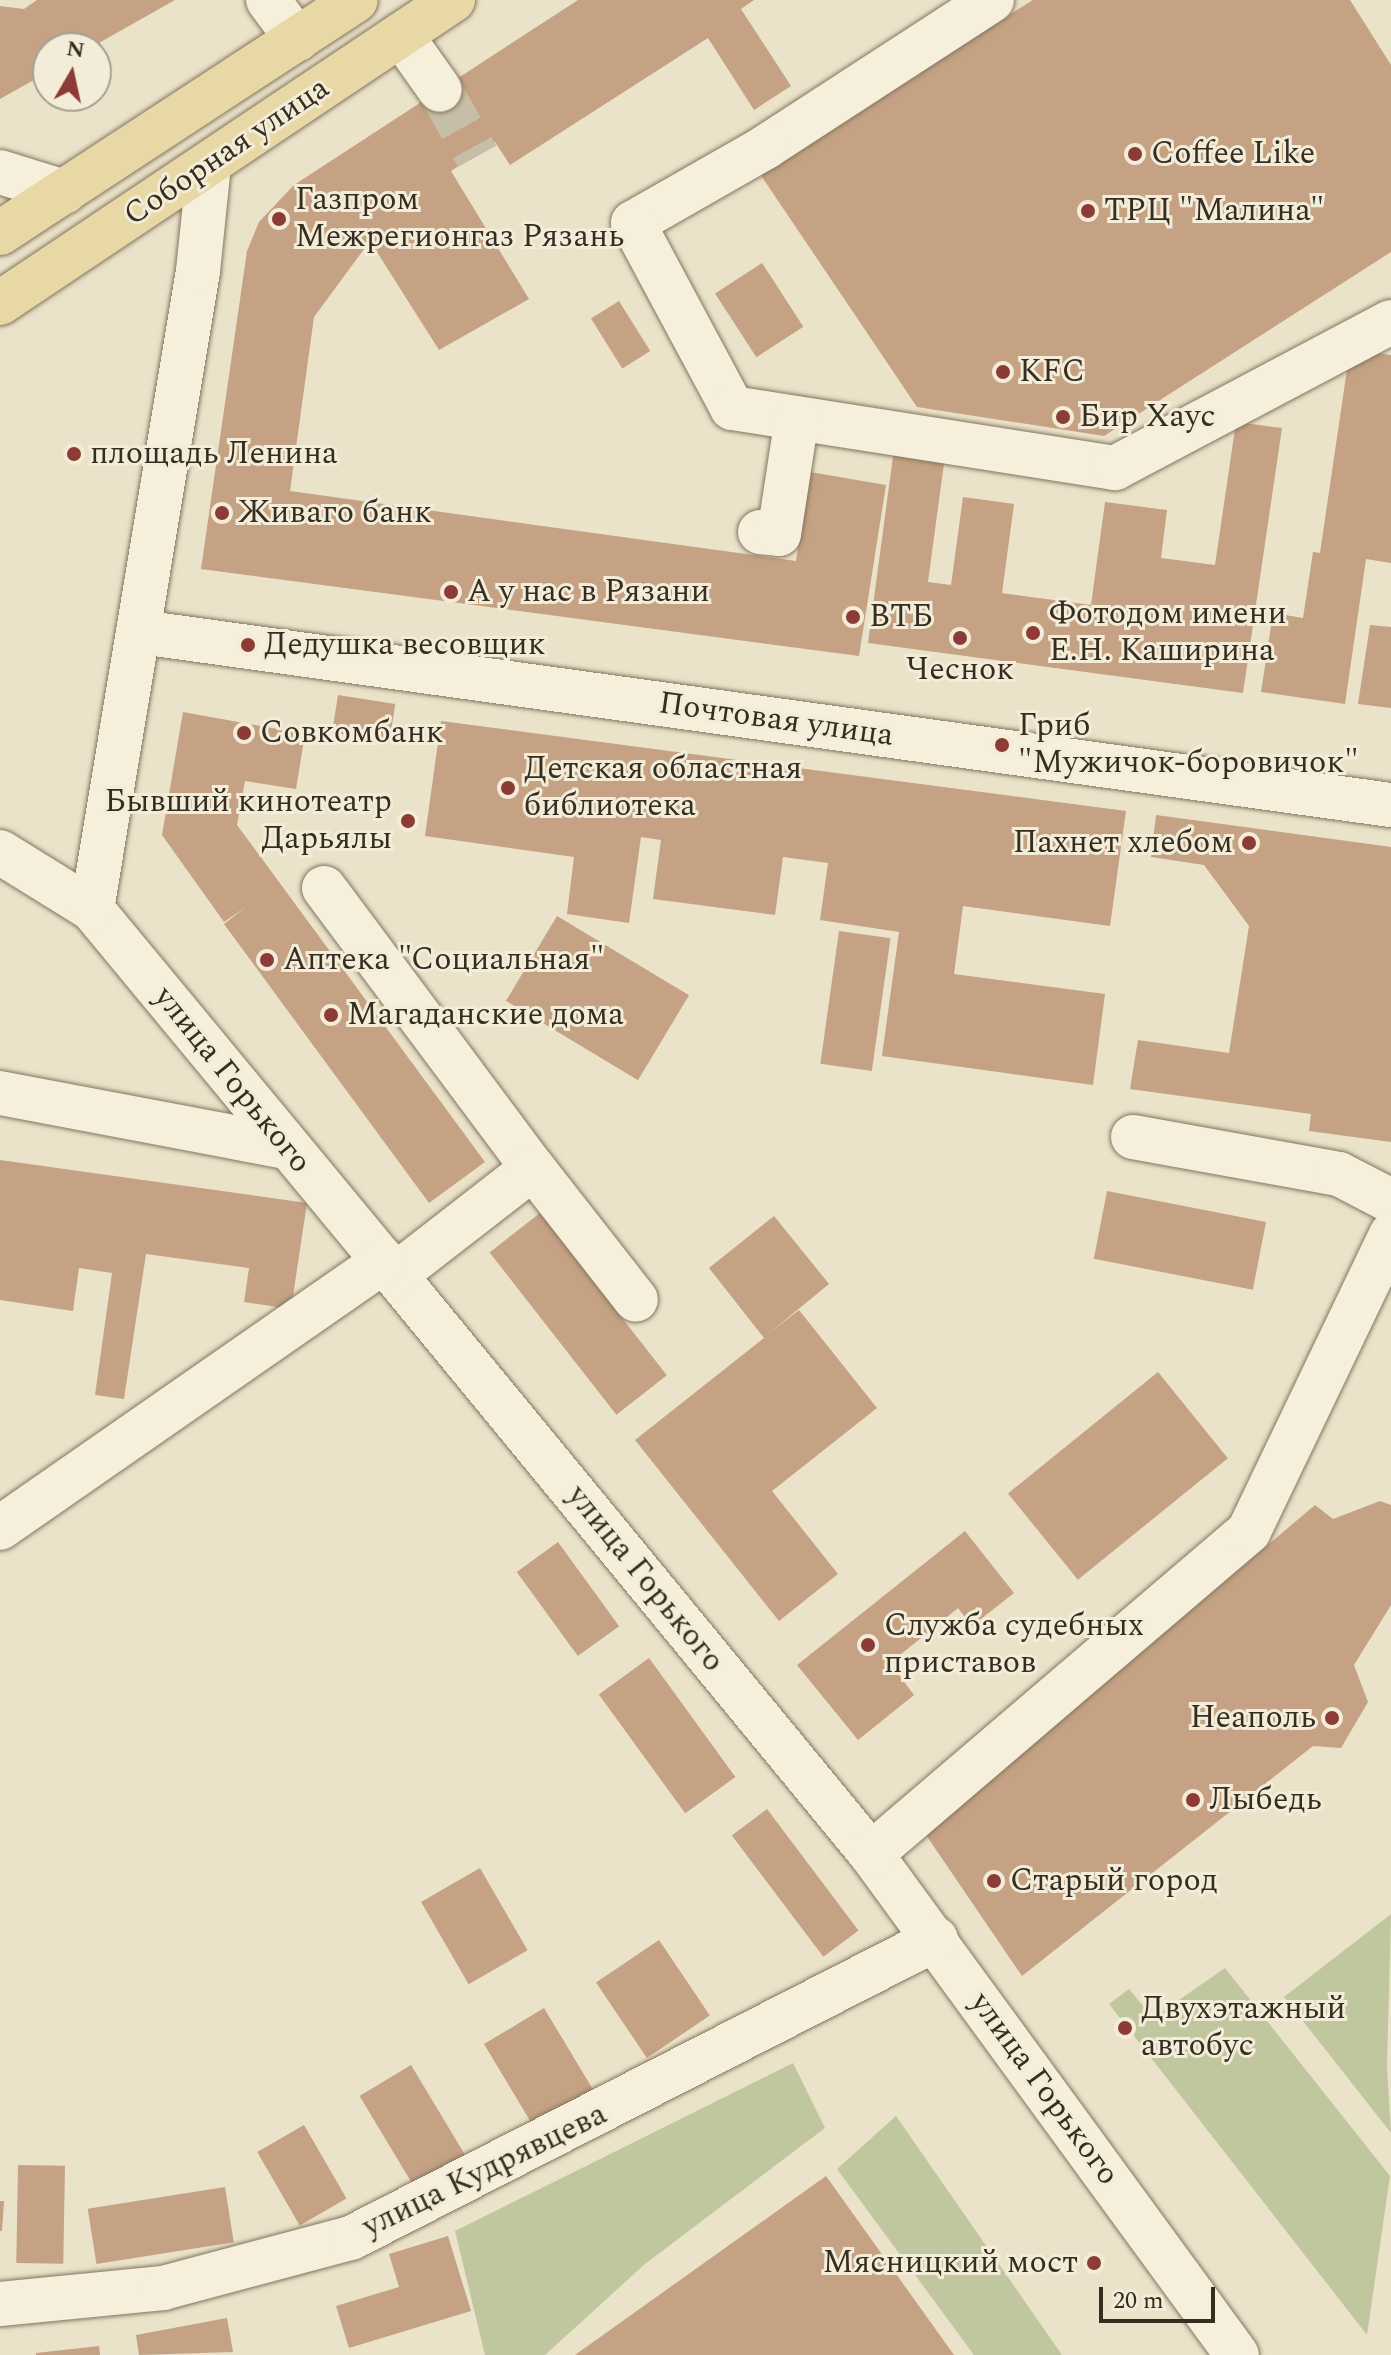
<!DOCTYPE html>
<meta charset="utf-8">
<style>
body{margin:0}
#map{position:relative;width:1391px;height:2355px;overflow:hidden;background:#eae2c9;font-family:Spectral,serif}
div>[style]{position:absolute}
.green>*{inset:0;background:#c0c79e}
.building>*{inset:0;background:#c4a283;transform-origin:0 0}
.minor-tunnel>*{height:44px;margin-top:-22px;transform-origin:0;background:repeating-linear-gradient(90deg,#c6bea7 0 44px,transparent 0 66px)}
.roads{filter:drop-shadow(0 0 2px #84755f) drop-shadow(0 0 2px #84755f)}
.minor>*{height:44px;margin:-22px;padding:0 22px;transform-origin:22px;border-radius:22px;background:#f5efdb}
.major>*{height:44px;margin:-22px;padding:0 22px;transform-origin:22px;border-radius:22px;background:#e8d8a5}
.dots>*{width:22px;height:22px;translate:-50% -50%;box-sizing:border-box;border:4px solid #f2ecd8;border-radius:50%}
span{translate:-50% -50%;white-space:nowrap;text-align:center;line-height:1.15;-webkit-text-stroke:6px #f2ecd8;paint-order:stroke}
.street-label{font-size:32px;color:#362d21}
.poi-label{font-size:32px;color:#362d21}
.left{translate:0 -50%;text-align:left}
.right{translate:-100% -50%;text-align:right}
.north{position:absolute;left:32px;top:32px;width:80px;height:80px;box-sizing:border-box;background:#f2ecd8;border:2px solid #a7a08f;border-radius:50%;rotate:9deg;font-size:22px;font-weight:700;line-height:32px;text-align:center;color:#362d21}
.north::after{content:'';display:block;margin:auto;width:28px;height:36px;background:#8d3b36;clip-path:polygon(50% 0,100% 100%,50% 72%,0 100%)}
.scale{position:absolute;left:1099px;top:2287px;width:116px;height:36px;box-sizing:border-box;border:4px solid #362d21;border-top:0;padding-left:10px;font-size:24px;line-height:28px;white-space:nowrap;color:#362d21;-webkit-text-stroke:6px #f2ecd8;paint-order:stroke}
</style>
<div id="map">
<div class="green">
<div style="clip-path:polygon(1391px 1914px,1387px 2066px,1391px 2133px,1284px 1997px)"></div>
<div style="clip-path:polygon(1225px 1968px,1390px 2176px,1367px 2335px,1109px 2004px,1129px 1989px,1153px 2018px)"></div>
<div style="clip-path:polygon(793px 2063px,825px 2128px,645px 2264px,545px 2355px,485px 2355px,455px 2231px)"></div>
<div style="clip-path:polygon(896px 2116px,1062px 2355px,974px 2355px,837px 2169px)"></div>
</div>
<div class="building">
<div style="clip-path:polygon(37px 0,175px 0,90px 48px,48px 48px,48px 72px,0 99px,0 6px,24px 9px)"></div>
<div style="clip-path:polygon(578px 0,754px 0,741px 9px,791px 86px,754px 110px,708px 38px,510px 165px,495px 142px,451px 171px,529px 299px,439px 350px,370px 241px,314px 317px,290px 491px,796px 561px,810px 472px,886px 485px,859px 656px,201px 569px,247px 251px,259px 222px,294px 185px)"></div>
<div style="clip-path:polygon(1033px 0,1350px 0,1391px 65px,1391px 252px,1104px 436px,917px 407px,758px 171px)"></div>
<div style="left:762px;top:263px;width:76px;height:56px;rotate:57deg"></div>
<div style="left:619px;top:301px;width:59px;height:33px;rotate:58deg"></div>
<div style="clip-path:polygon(1350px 349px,1391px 355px,1391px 563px,1366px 559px,1345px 704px,1261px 692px,1273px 613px,1303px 618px,1313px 552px,1320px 553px)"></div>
<div style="clip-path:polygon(1236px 422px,1282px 428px,1243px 693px,868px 643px,894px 449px,945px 456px,928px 582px,951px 585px,963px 497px,1014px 504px,1002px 593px,1091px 605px,1105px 502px,1167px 510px,1161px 558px,1215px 565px)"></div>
<div style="clip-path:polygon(1370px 625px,1391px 627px,1391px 708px,1358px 704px)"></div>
<div style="left:338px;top:695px;width:58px;height:38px;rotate:9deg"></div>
<div style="clip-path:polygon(183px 712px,305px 734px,296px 789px,245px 781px,237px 825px,485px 1162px,429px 1203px,224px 924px,246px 907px,224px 922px,162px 835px)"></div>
<div style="clip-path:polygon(441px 721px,1126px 811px,1110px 926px,963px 906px,954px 974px,1105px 994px,1093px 1085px,882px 1056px,899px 932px,820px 920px,828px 863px,783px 857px,775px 915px,653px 899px,661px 840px,641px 837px,629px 923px,567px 914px,574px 857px,425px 836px)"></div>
<div style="clip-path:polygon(1156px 815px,1391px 847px,1391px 1142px,1309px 1131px,1311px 1114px,1130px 1089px,1138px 1040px,1229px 1053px,1249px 926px,1204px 865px,1151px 857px)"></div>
<div style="left:557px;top:916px;width:154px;height:99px;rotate:31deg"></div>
<div style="left:839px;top:931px;width:52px;height:134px;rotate:8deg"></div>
<div style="clip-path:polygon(0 1160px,307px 1203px,291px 1309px,244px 1302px,249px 1268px,146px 1254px,124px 1399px,95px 1395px,112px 1273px,79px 1268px,73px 1311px,0 1300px)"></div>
<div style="left:1107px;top:1191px;width:162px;height:69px;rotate:11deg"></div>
<div style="left:540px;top:1213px;width:206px;height:64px;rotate:52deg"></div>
<div style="clip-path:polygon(774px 1216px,829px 1284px,768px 1334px,799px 1310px,877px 1408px,772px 1491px,838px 1574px,779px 1621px,635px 1440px,764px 1338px,709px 1268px)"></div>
<div style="left:1158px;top:1372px;width:111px;height:193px;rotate:51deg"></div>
<div style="clip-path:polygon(1380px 1501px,1391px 1505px,1391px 1605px,1354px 1665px,1368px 1702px,1341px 1748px,1313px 1746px,1022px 1976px,926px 1835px,1315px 1505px,1333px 1519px)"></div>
<div style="clip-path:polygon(965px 1531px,1014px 1593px,972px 1626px,958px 1608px,890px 1663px,914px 1695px,858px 1740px,797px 1665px)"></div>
<div style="left:558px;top:1542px;width:104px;height:51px;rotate:54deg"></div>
<div style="left:649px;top:1658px;width:147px;height:62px;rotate:54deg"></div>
<div style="left:767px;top:1809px;width:152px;height:44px;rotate:53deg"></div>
<div style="left:480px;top:1868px;width:95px;height:68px;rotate:60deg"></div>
<div style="left:659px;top:1940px;width:91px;height:76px;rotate:56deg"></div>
<div style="left:544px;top:2008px;width:99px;height:70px;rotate:59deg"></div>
<div style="left:411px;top:2065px;width:108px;height:60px;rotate:59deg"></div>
<div style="left:304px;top:2125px;width:85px;height:54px;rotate:60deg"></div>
<div style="left:18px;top:2165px;width:47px;height:98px;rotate:1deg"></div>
<div style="clip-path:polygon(826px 2176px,954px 2355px,575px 2355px)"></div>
<div style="left:225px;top:2187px;width:56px;height:139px;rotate:81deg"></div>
<div style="clip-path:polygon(0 2201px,4px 2201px,2px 2231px,0 2231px)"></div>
<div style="clip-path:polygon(448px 2236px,471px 2311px,349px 2348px,336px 2306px,399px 2287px,389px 2254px)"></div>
<div style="clip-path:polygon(227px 2318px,233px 2352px,139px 2355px,136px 2335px)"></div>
<div style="clip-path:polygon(99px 2346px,100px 2355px,36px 2355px,36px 2353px)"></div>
</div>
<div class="minor-tunnel">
<div style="left:440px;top:90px;width:76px;rotate:60.7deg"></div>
</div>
<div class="roads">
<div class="minor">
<div style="left:268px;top:0;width:49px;rotate:53.4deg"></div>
<div style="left:992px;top:0;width:270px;rotate:147deg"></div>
<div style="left:766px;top:147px;width:153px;rotate:150.3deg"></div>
<div style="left:633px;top:223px;width:210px;rotate:61.8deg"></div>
<div style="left:732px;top:408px;width:388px;rotate:8.9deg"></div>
<div style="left:1115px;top:468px;width:312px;rotate:-27.9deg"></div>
<div style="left:401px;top:35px;width:67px;rotate:54.7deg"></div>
<div style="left:0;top:172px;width:67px;rotate:17.4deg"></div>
<div style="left:760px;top:532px;width:19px;rotate:6deg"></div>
<div style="left:779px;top:534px;width:117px;rotate:-81.2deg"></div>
<div style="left:162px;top:635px;width:1241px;rotate:7.88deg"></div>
<div style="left:0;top:852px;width:108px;rotate:31.8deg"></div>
<div style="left:92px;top:909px;width:475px;rotate:50.4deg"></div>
<div style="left:395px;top:1275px;width:750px;rotate:50.58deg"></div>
<div style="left:871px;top:1854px;width:620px;rotate:53.85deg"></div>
<div style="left:324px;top:888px;width:349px;rotate:53.3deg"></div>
<div style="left:533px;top:1168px;width:175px;rotate:142.2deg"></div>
<div style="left:92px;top:909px;width:647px;rotate:-80.57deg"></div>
<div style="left:198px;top:271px;width:107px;rotate:-84.1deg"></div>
<div style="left:0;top:1093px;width:290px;rotate:10.7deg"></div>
<div style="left:1133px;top:1137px;width:209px;rotate:10.2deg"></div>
<div style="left:1339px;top:1174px;width:59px;rotate:27.4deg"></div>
<div style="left:533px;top:1168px;width:167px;rotate:52deg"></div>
<div style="left:0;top:1528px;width:468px;rotate:-34.8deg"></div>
<div style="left:871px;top:1854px;width:497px;rotate:-40.5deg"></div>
<div style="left:1249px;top:1531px;width:329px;rotate:-64.4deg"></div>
<div style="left:0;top:2304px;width:164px;rotate:-5.6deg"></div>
<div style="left:163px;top:2288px;width:195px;rotate:-14.9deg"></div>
<div style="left:351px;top:2238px;width:657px;rotate:-27.07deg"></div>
</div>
<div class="major">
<div style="left:0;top:233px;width:425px;rotate:-33.2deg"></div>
<div style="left:0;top:303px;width:545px;rotate:-33.78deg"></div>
</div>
</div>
<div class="dots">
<div style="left:1135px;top:154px;background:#8d3b36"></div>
<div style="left:1088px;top:211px;background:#8d3b36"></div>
<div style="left:279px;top:219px;background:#8d3b36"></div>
<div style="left:1003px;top:372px;background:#8d3b36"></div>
<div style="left:1063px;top:417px;background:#8d3b36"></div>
<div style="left:74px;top:454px;background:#8d3b36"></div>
<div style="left:222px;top:513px;background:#8d3b36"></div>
<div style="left:451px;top:592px;background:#8d3b36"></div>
<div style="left:853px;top:617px;background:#8d3b36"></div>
<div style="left:1033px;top:633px;background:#8d3b36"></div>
<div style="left:960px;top:638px;background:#8d3b36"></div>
<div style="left:248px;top:645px;background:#8d3b36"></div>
<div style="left:244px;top:733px;background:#8d3b36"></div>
<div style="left:1002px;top:745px;background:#8d3b36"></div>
<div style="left:508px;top:788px;background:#8d3b36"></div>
<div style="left:408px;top:821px;background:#8d3b36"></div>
<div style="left:1249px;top:843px;background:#8d3b36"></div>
<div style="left:267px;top:960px;background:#8d3b36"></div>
<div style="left:331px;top:1015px;background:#8d3b36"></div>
<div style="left:868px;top:1645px;background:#8d3b36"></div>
<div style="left:1332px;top:1718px;background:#8d3b36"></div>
<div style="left:1193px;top:1800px;background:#8d3b36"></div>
<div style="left:994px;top:1881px;background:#8d3b36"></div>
<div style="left:1125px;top:2028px;background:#8d3b36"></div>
<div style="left:1094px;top:2263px;background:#8d3b36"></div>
</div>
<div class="street-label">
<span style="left:227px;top:152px;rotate:-34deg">Соборная улица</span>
<span style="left:776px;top:720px;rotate:8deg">Почтовая улица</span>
<span style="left:232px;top:1080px;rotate:51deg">улица Горького</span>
<span style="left:645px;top:1579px;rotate:51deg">улица Горького</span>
<span style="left:1044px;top:2089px;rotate:54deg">улица Горького</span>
<span style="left:485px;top:2171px;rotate:-26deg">улица Кудрявцева</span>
</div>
<div class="poi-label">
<span class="left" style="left:1151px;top:154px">Coffee Like</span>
<span class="left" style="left:295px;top:219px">Газпром<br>Межрегионгаз Рязань</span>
<span class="left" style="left:1104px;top:211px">ТРЦ "Малина"</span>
<span class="left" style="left:1019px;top:372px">KFC</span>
<span class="left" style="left:1079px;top:417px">Бир Хаус</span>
<span class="left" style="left:90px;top:454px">площадь Ленина</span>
<span class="left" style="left:238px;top:513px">Живаго банк</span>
<span class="left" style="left:467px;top:592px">А у нас в Рязани</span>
<span class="left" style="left:1049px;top:633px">Фотодом имени<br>Е.Н. Каширина</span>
<span class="left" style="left:869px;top:617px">ВТБ</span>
<span class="left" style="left:264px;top:645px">Дедушка весовщик</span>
<span style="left:960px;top:670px">Чеснок</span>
<span class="left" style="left:1018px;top:745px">Гриб<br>"Мужичок-боровичок"</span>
<span class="left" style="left:260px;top:733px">Совкомбанк</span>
<span class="left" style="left:524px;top:788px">Детская областная<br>библиотека</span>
<span class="right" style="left:392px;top:821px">Бывший кинотеатр<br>Дарьялы</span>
<span class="right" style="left:1233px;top:843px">Пахнет хлебом</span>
<span class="left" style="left:283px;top:960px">Аптека "Социальная"</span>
<span class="left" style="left:347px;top:1015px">Магаданские дома</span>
<span class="left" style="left:884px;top:1645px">Служба судебных<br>приставов</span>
<span class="right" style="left:1316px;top:1718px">Неаполь</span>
<span class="left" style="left:1209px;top:1800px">Лыбедь</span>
<span class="left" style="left:1010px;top:1881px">Старый город</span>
<span class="left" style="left:1141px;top:2028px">Двухэтажный<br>автобус</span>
<span class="right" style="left:1078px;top:2263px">Мясницкий мост</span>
</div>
<div class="north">N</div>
<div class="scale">20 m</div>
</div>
